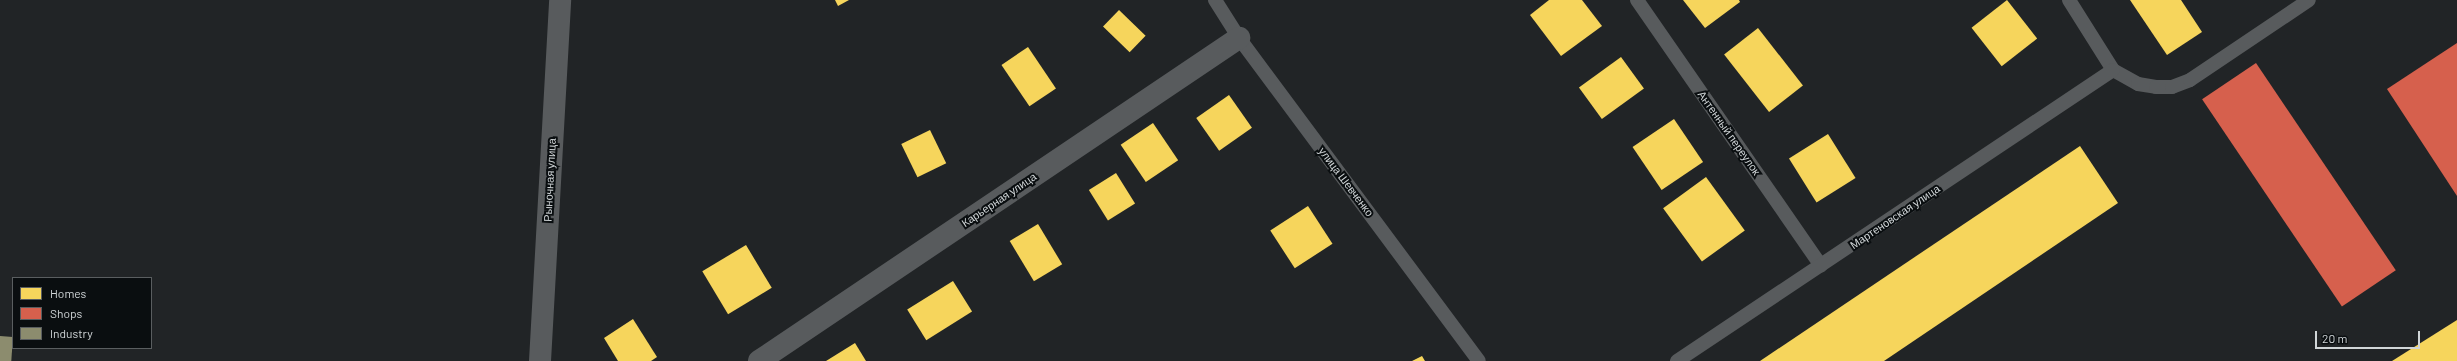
<!DOCTYPE html>
<meta charset="utf-8">
<style>
body{margin:0}
#map{position:relative;width:2457px;height:361px;overflow:hidden;background:#212426;font-family:Barlow,sans-serif}
div>[style]{position:absolute}
.homes>*{inset:0;background:#f6d55c;transform-origin:0 0}
.shops>*{inset:0;background:#d6604d;transform-origin:0 0}
.industry>*{inset:0;background:#8c8c6e;transform-origin:0 0}
.lane>*{height:14px;margin:-7px;padding:0 7px;transform-origin:7px;border-radius:7px;background:#585b5d}
.street>*{height:22px;margin:-11px;padding:0 11px;transform-origin:11px;border-radius:11px;background:#585b5d}
.secondary>*{height:22px;margin:-11px;padding:0 11px;transform-origin:11px;border-radius:11px;background:#585b5d}
span{translate:-50% -50%;white-space:nowrap;text-align:center;line-height:1.15;-webkit-text-stroke:4px #0a0e10;paint-order:stroke}
.street-label{font-size:11px;color:#d1d6d8}
.legend{position:absolute;left:12px;top:277px;width:140px;height:72px;box-sizing:border-box;background:#0a0e10;border:1px solid #5a5e60;margin:0;padding:5px 7px;list-style:none;font-size:12px;color:#d1d6d8}
.legend li{display:flex;align-items:center;gap:8px;height:20px}
.legend b{width:20px;border:1px solid #5a5e60}
.scale{position:absolute;left:2315px;top:331px;width:105px;height:18px;box-sizing:border-box;border:2px solid #d1d6d8;border-top:0;padding-left:5px;font-size:12px;line-height:14px;white-space:nowrap;color:#d1d6d8;-webkit-text-stroke:3px #0a0e10;paint-order:stroke}
</style>
<div id="map">
<div class="homes">
<div style="clip-path:polygon(835px 0,849px 0,838px 6px)"></div>
<div style="clip-path:polygon(1549px 0,1582px 0,1602px 26px,1561px 56px,1530px 15px)"></div>
<div style="clip-path:polygon(1683px 0,1739px 0,1740px 2px,1705px 28px)"></div>
<div style="left:2007px;top:0;width:49px;height:45px;rotate:52deg"></div>
<div style="clip-path:polygon(2130px 0,2181px 0,2202px 32px,2167px 55px)"></div>
<div style="left:1119px;top:10px;width:37px;height:23px;rotate:44deg"></div>
<div style="left:1758px;top:28px;width:73px;height:43px;rotate:52deg"></div>
<div style="left:1028px;top:47px;width:50px;height:32px;rotate:56deg"></div>
<div style="left:1621px;top:57px;width:39px;height:52px;rotate:54deg"></div>
<div style="left:1229px;top:95px;width:40px;height:40px;rotate:55deg"></div>
<div style="left:1674px;top:119px;width:52px;height:50px;rotate:56deg"></div>
<div style="left:1153px;top:123px;width:45px;height:39px;rotate:56deg"></div>
<div style="left:930px;top:130px;width:37px;height:32px;rotate:64deg"></div>
<div style="left:1828px;top:134px;width:52px;height:46px;rotate:58deg"></div>
<div style="clip-path:polygon(2080px 146px,2118px 203px,1884px 361px,1760px 361px)"></div>
<div style="left:1116px;top:173px;width:36px;height:32px;rotate:58deg"></div>
<div style="left:1706px;top:177px;width:66px;height:53px;rotate:54deg"></div>
<div style="left:1308px;top:206px;width:45px;height:45px;rotate:57deg"></div>
<div style="left:1038px;top:224px;width:47px;height:33px;rotate:59deg"></div>
<div style="left:746px;top:245px;width:50px;height:51px;rotate:59deg"></div>
<div style="left:953px;top:281px;width:36px;height:54px;rotate:58deg"></div>
<div style="clip-path:polygon(633px 319px,657px 357px,651px 361px,618px 361px,604px 338px)"></div>
<div style="clip-path:polygon(2457px 320px,2457px 361px,2392px 361px)"></div>
<div style="clip-path:polygon(855px 343px,866px 361px,826px 361px)"></div>
<div style="clip-path:polygon(1422px 356px,1425px 361px,1412px 361px)"></div>
</div>
<div class="shops">
<div style="clip-path:polygon(2457px 43px,2457px 196px,2387px 89px)"></div>
<div style="left:2256px;top:63px;width:250px;height:65px;rotate:56deg"></div>
</div>
<div class="industry">
<div style="left:0;top:336px;width:13px;height:25px;rotate:4deg"></div>
</div>
<div class="lane">
<div style="left:1215px;top:0;width:45px;rotate:57.7deg"></div>
<div style="left:1239px;top:38px;width:402px;rotate:53.4deg"></div>
<div style="left:1637px;top:0;width:323px;rotate:55.3deg"></div>
<div style="left:2069px;top:0;width:83px;rotate:57.8deg"></div>
<div style="left:2113px;top:70px;width:29px;rotate:29deg"></div>
<div style="left:2138px;top:84px;width:18px;rotate:9deg"></div>
<div style="left:2156px;top:87px;width:16px"></div>
<div style="left:2172px;top:87px;width:19px;rotate:-21deg"></div>
<div style="left:2190px;top:80px;width:143px;rotate:-33.9deg"></div>
<div style="left:1677px;top:361px;width:524px;rotate:-33.72deg"></div>
</div>
<div class="street">
<div style="left:759px;top:361px;width:579px;rotate:-33.94deg"></div>
</div>
<div class="secondary">
<div style="left:540px;top:361px;width:362px;rotate:-86.8deg"></div>
</div>
<div class="street-label">
<span style="left:1729px;top:133px;rotate:55deg">Антенный переулок</span>
<span style="left:550px;top:180px;rotate:-87deg">Рыночная улица</span>
<span style="left:1346px;top:182px;rotate:53deg">улица Шевченко</span>
<span style="left:999px;top:200px;rotate:-34deg">Карьерная улица</span>
<span style="left:1895px;top:217px;rotate:-34deg">Мартеновская улица</span>
</div>
<ul class="legend">
<li><b style="height:11px;background:#f6d55c"></b>Homes</li>
<li><b style="height:11px;background:#d6604d"></b>Shops</li>
<li><b style="height:11px;background:#8c8c6e"></b>Industry</li>
</ul>
<div class="scale">20 m</div>
</div>
